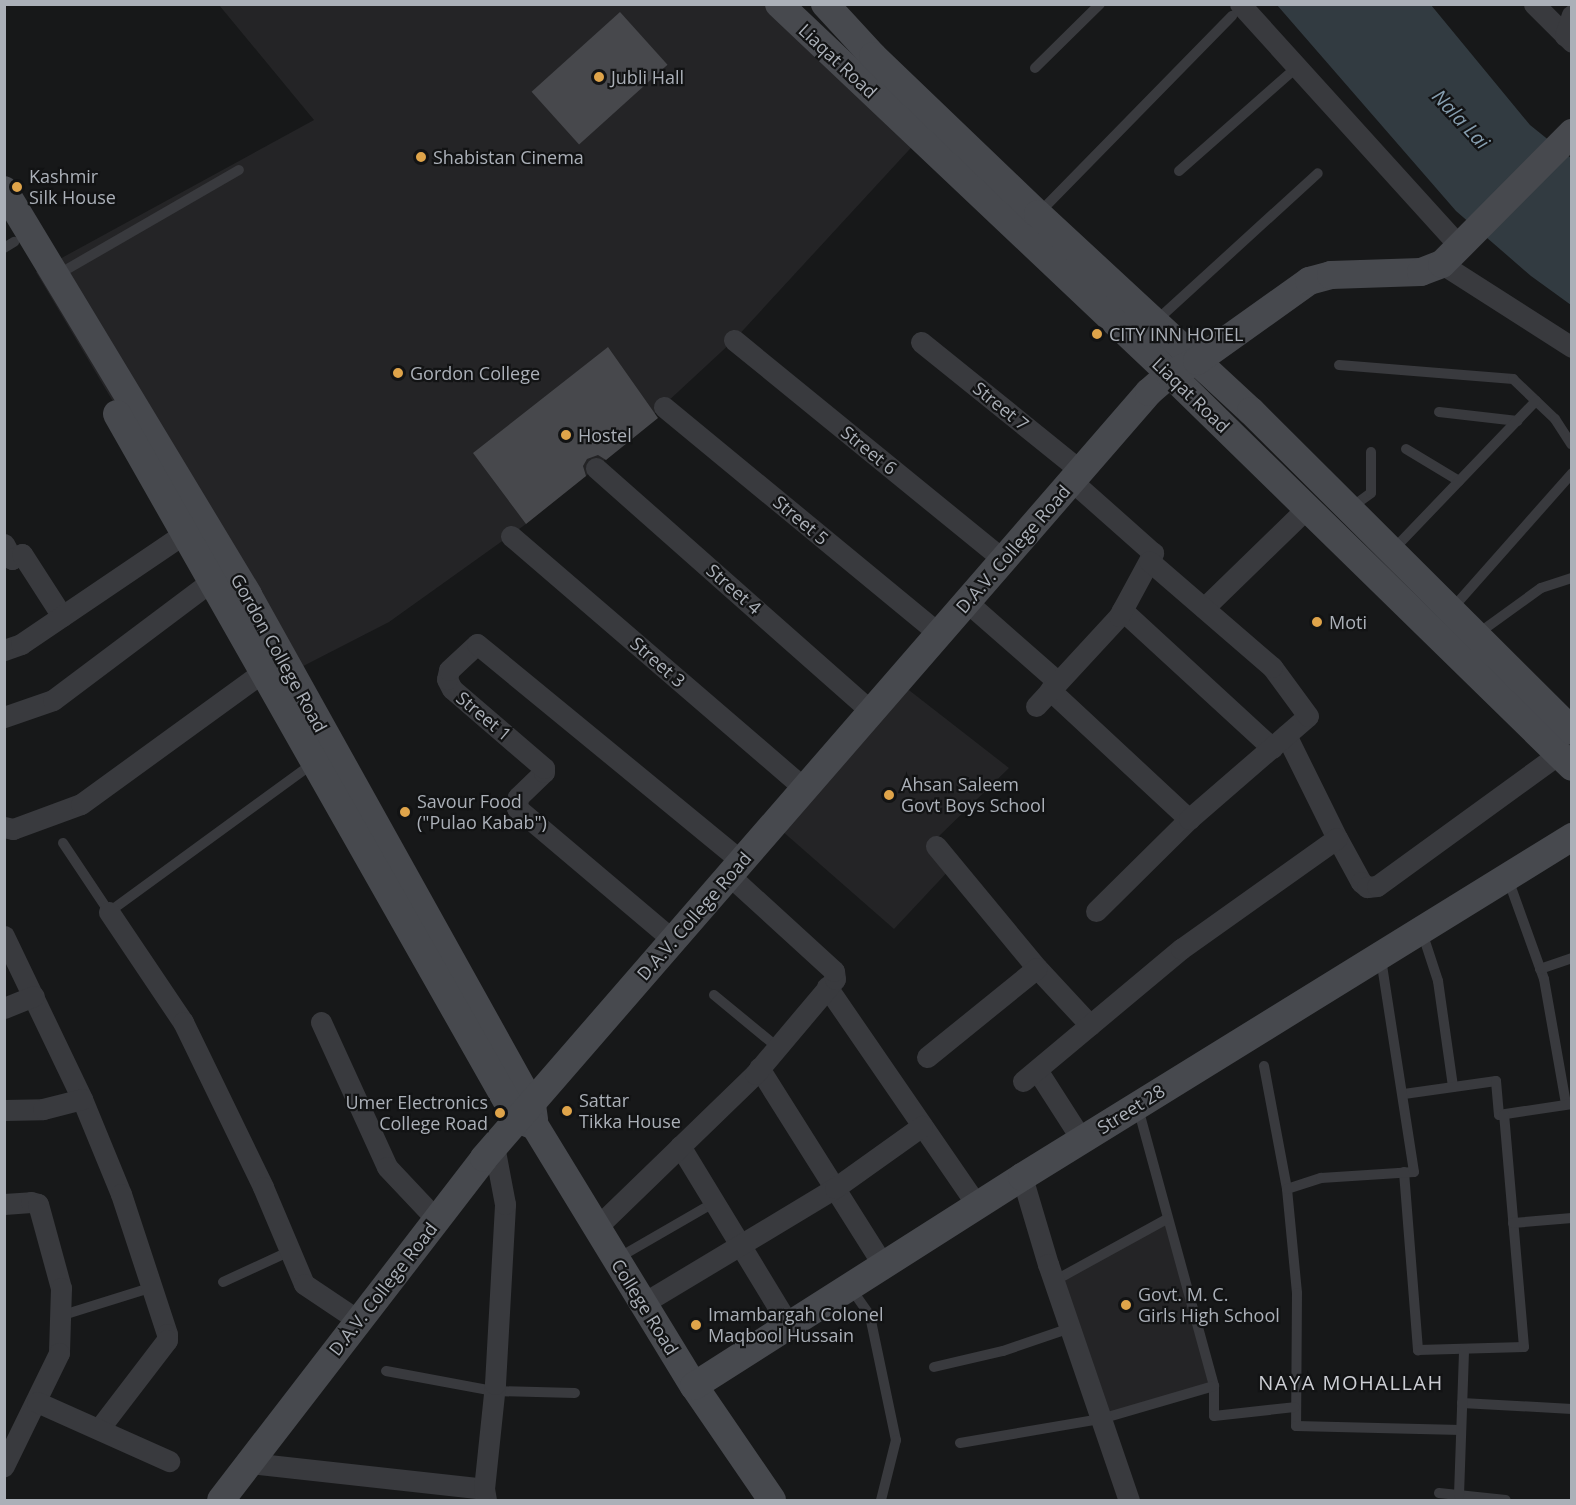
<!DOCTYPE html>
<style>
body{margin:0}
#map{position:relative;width:1576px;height:1505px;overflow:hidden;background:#171819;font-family:"Open Sans",sans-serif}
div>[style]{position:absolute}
.built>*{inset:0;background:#242426}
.water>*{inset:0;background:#323b41}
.building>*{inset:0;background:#47484c;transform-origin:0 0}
.lane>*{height:10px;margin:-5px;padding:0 5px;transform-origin:5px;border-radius:5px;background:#393a3e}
.street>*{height:21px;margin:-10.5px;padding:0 10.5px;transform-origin:10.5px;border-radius:10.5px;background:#393a3e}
.secondary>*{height:28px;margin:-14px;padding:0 14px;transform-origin:14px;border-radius:14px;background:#47494e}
.dots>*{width:16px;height:16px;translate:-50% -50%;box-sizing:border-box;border:3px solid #121314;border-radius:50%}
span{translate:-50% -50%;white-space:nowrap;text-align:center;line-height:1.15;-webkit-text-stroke:4.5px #121314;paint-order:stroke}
.street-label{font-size:18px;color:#abb0b8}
.poi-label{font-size:18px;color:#abb0b8}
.left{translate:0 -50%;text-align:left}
.right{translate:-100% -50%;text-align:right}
.water-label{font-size:20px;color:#869eaf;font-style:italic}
.neighbourhood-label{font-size:20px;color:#ccced4;letter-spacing:1.5px}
.frame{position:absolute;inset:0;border:6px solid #abb0b8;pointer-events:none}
</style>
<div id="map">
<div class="built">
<div style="clip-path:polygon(219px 5px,779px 5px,920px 138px,734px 340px,596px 468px,526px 524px,389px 622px,278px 679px,36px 272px,314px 120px)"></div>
<div style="clip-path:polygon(896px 680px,1009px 768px,935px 840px,953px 866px,894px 929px,773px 823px)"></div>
<div style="clip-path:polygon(1167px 1219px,1214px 1386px,1101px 1419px,1054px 1281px)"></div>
</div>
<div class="water">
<div style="clip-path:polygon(1277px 5px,1431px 5px,1530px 125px,1571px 158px,1571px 305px,1531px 276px,1456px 211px)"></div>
</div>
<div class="building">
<div style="left:620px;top:12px;width:71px;height:119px;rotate:48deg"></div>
<div style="clip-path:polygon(608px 347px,658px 418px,606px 460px,598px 455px,587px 459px,583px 466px,586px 476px,526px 524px,473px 453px)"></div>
</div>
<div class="lane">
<div style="left:1035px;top:68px;width:91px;rotate:-44.6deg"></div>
<div style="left:1179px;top:171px;width:157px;rotate:-41.4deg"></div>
<div style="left:1039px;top:213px;width:276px;rotate:-45.6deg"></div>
<div style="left:4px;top:248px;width:12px;rotate:-31deg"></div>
<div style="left:57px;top:275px;width:210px;rotate:-30deg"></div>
<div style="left:1156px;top:321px;width:219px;rotate:-42.4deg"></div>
<div style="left:1339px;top:365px;width:175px;rotate:4.6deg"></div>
<div style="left:1513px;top:379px;width:58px;rotate:43.6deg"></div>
<div style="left:1555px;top:419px;width:30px;rotate:57deg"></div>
<div style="left:1439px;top:412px;width:79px;rotate:6.6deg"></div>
<div style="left:1406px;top:449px;width:62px;rotate:31.1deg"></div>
<div style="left:1349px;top:509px;width:27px;rotate:-36deg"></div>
<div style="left:1371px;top:493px;width:41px;rotate:-90deg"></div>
<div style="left:1392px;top:551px;width:208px;rotate:-46.2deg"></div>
<div style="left:1451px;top:610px;width:183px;rotate:-48.5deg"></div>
<div style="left:1476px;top:635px;width:80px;rotate:-35.9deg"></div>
<div style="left:1541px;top:588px;width:33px;rotate:-18deg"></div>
<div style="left:63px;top:843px;width:83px;rotate:56.3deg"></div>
<div style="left:109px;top:912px;width:253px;rotate:-36.1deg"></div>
<div style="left:1508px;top:879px;width:106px;rotate:70.2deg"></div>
<div style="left:1544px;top:979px;width:127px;rotate:80deg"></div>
<div style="left:1422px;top:932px;width:52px;rotate:71.9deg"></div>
<div style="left:1438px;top:981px;width:107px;rotate:81.9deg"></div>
<div style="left:1540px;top:969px;width:34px;rotate:-19deg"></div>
<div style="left:714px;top:995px;width:82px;rotate:39.5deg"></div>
<div style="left:1264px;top:1066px;width:125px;rotate:79.4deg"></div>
<div style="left:1287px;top:1189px;width:104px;rotate:84.5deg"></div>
<div style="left:1297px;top:1293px;width:133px;rotate:90.4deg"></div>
<div style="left:1296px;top:1426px;width:165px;rotate:1.4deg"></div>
<div style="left:1404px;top:1094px;width:93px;rotate:-8deg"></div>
<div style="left:1496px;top:1081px;width:34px;rotate:85deg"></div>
<div style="left:1499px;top:1115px;width:74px;rotate:-8.6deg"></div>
<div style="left:1138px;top:1108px;width:288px;rotate:74.7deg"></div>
<div style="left:1214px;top:1386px;width:30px;rotate:90deg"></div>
<div style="left:1214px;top:1416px;width:81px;rotate:-6.3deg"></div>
<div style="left:1404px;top:1172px;width:179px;rotate:85.5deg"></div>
<div style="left:1418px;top:1350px;width:106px;rotate:-1.6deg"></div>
<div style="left:1524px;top:1347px;width:233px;rotate:-94.9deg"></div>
<div style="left:1287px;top:1189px;width:36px;rotate:-18deg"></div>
<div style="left:1321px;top:1178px;width:93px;rotate:-3.7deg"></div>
<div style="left:1414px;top:1172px;width:216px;rotate:-98.8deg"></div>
<div style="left:1513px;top:1223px;width:59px;rotate:-4.8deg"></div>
<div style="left:618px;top:1258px;width:112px;rotate:-30deg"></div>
<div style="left:1054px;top:1281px;width:129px;rotate:-28.8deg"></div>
<div style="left:223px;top:1282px;width:74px;rotate:-24.8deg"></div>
<div style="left:850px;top:1287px;width:35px;rotate:55deg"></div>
<div style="left:870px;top:1316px;width:127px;rotate:78.2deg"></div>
<div style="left:896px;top:1440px;width:62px;rotate:104deg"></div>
<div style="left:60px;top:1316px;width:94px;rotate:-17.3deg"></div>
<div style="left:934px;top:1367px;width:71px;rotate:-13.1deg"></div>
<div style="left:1003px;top:1351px;width:71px;rotate:-18.9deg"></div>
<div style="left:386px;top:1371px;width:110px;rotate:10.5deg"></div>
<div style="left:494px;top:1391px;width:81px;rotate:1.4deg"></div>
<div style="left:1462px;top:1403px;width:110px;rotate:3.1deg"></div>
<div style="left:960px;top:1443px;width:143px;rotate:-9.7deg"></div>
<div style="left:1101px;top:1419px;width:118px;rotate:-16.3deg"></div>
<div style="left:1439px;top:1493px;width:67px;rotate:6deg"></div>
<div style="left:1459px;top:1495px;width:146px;rotate:-88deg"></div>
</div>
<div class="street">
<div style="left:1240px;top:4px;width:328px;rotate:47.8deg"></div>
<div style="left:1534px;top:4px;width:54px;rotate:45deg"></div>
<div style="left:1565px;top:36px;width:22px;rotate:-72deg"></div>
<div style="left:1442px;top:264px;width:154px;rotate:32.6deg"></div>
<div style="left:734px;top:340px;width:348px;rotate:39.2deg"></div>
<div style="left:921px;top:342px;width:206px;rotate:38.9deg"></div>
<div style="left:664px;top:407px;width:357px;rotate:39.5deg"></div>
<div style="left:596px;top:468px;width:367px;rotate:41.5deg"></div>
<div style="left:511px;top:536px;width:386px;rotate:40.7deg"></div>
<div style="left:4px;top:544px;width:17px;rotate:62deg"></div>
<div style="left:12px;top:559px;width:11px;rotate:-27deg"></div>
<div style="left:22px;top:554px;width:74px;rotate:57.2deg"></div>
<div style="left:967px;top:602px;width:121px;rotate:41.3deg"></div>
<div style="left:1204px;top:608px;width:144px;rotate:-44.2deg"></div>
<div style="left:1122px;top:610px;width:204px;rotate:42.6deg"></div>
<div style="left:4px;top:650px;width:18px;rotate:-19deg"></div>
<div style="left:21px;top:644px;width:198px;rotate:-34.1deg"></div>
<div style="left:1050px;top:690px;width:190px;rotate:42.9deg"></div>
<div style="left:1036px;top:706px;width:122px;rotate:-47.3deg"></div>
<div style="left:1119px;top:616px;width:72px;rotate:-61.6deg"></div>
<div style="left:1153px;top:553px;width:108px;rotate:-138.4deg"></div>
<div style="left:4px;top:717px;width:52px;rotate:-19.1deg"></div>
<div style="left:53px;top:700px;width:200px;rotate:-36.9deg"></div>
<div style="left:1286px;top:735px;width:115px;rotate:63.7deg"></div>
<div style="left:1337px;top:838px;width:50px;rotate:61.4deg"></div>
<div style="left:1361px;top:882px;width:8px;rotate:40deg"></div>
<div style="left:1367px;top:887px;width:10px;rotate:-6deg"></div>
<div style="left:1377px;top:886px;width:225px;rotate:-36deg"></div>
<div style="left:4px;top:827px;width:9px;rotate:13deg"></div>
<div style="left:13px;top:829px;width:72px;rotate:-20.2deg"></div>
<div style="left:81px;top:804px;width:226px;rotate:-36deg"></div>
<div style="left:936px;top:846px;width:158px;rotate:50.4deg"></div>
<div style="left:1037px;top:968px;width:78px;rotate:47.1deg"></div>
<div style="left:1096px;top:911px;width:131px;rotate:-44.7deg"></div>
<div style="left:1189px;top:819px;width:157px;rotate:-40.9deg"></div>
<div style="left:1308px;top:716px;width:61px;rotate:-126.3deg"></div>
<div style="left:1272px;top:667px;width:162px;rotate:-139.2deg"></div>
<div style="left:109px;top:912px;width:133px;rotate:56.1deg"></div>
<div style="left:183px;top:1022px;width:183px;rotate:64.1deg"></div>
<div style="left:263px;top:1187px;width:105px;rotate:67.1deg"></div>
<div style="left:304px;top:1284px;width:66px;rotate:33.9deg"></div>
<div style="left:4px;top:936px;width:181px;rotate:64.4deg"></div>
<div style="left:82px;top:1099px;width:103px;rotate:67.7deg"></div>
<div style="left:121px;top:1194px;width:147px;rotate:71.8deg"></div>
<div style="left:167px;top:1334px;width:6px;rotate:90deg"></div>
<div style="left:167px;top:1340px;width:112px;rotate:127.4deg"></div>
<div style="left:673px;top:940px;width:204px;rotate:-139.8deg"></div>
<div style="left:517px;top:808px;width:11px;rotate:-85deg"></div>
<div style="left:518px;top:797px;width:36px;rotate:-44deg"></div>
<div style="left:544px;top:772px;width:4px;rotate:-90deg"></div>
<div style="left:544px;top:768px;width:121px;rotate:-139.3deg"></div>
<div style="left:452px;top:689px;width:11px;rotate:-117deg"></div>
<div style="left:447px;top:679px;width:9px;rotate:-77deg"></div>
<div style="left:449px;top:670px;width:38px;rotate:-43deg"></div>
<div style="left:477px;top:644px;width:342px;rotate:39.4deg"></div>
<div style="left:827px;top:987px;width:265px;rotate:55.5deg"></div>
<div style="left:4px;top:1008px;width:32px;rotate:-22deg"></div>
<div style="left:321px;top:1022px;width:159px;rotate:65.5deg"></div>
<div style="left:387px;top:1167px;width:73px;rotate:46.7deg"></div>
<div style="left:927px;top:1057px;width:141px;rotate:-39deg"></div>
<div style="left:759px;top:1068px;width:233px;rotate:57.8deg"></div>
<div style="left:1037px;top:1070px;width:83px;rotate:57.3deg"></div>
<div style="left:1023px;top:1081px;width:206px;rotate:-39.9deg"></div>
<div style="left:1181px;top:949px;width:191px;rotate:-35.4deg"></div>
<div style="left:4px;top:1110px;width:39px;rotate:-1deg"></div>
<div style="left:43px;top:1109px;width:40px;rotate:-14.4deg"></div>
<div style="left:680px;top:1146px;width:210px;rotate:58.7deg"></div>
<div style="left:1022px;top:1177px;width:91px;rotate:73.4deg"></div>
<div style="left:1048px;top:1264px;width:250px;rotate:71.1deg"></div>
<div style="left:4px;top:1204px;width:27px;rotate:-4deg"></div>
<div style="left:31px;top:1202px;width:7px;rotate:16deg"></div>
<div style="left:38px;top:1204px;width:87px;rotate:74.7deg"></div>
<div style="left:61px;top:1288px;width:65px;rotate:91.8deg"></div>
<div style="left:59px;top:1353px;width:126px;rotate:116deg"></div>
<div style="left:596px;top:1228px;width:221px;rotate:-44.1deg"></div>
<div style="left:755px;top:1074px;width:124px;rotate:-49.9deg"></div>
<div style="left:835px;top:979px;width:8px;rotate:-97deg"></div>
<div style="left:834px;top:971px;width:142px;rotate:-137.6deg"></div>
<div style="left:642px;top:1304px;width:225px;rotate:-31deg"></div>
<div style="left:835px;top:1188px;width:107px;rotate:-35.5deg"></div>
<div style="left:37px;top:1402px;width:145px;rotate:24.1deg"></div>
<div style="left:250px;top:1463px;width:235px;rotate:6.3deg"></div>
<div style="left:486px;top:1500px;width:11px;rotate:-100deg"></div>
<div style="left:484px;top:1489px;width:106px;rotate:-84deg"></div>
<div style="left:495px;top:1384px;width:180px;rotate:-86.8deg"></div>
<div style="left:505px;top:1204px;width:59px;rotate:-100.7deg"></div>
</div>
<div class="secondary">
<div style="left:779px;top:4px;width:538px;rotate:43.42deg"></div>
<div style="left:1170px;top:374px;width:562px;rotate:44.35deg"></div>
<div style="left:825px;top:4px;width:71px;rotate:47.3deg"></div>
<div style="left:873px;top:56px;width:228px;rotate:43.8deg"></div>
<div style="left:1038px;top:214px;width:290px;rotate:42.8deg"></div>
<div style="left:1251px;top:411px;width:453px;rotate:44.9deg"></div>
<div style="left:4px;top:190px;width:473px;rotate:58.9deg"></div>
<div style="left:248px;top:595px;width:584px;rotate:60.89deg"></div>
<div style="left:532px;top:1105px;width:15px;rotate:82deg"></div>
<div style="left:117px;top:414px;width:811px;rotate:60.43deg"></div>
<div style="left:517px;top:1119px;width:19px;rotate:21deg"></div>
<div style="left:535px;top:1126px;width:305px;rotate:58.6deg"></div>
<div style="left:694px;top:1386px;width:138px;rotate:55.6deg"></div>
<div style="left:694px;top:1386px;width:389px;rotate:-32.5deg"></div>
<div style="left:1022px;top:1177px;width:647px;rotate:-31.72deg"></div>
<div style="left:221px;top:1500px;width:431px;rotate:-52.4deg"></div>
<div style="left:484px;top:1158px;width:1014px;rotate:-49.04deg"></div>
<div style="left:1149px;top:392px;width:28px;rotate:-41deg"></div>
<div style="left:1170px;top:374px;width:30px;rotate:-26deg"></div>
<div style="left:1197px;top:361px;width:138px;rotate:-35.5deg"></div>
<div style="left:1309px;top:281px;width:23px;rotate:-15deg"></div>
<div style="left:1331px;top:275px;width:90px;rotate:-1.9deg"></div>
<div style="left:1421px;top:272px;width:22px;rotate:-21deg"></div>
<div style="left:1442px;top:264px;width:185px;rotate:-45.2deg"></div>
</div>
<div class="dots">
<div style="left:599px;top:77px;background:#dfa44a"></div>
<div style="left:421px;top:157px;background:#dfa44a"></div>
<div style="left:17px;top:187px;background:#dfa44a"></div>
<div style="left:1097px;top:334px;background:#dfa44a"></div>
<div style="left:398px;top:373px;background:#dfa44a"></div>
<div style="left:566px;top:435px;background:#dfa44a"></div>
<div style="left:1317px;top:622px;background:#dfa44a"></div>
<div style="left:889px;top:795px;background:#dfa44a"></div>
<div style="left:405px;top:812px;background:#dfa44a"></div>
<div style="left:567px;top:1111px;background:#dfa44a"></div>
<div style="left:500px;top:1113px;background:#dfa44a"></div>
<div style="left:1126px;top:1305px;background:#dfa44a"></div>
<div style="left:696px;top:1325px;background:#dfa44a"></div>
</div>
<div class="street-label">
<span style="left:838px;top:61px;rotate:43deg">Liaqat Road</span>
<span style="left:1191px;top:395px;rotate:44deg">Liaqat Road</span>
<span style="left:1001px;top:406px;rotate:39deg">Street 7</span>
<span style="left:869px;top:450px;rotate:39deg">Street 6</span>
<span style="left:801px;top:520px;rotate:40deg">Street 5</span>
<span style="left:1013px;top:549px;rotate:-49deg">D.A.V. College Road</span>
<span style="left:734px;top:589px;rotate:41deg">Street 4</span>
<span style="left:279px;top:653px;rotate:61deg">Gordon College Road</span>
<span style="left:658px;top:662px;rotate:41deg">Street 3</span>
<span style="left:484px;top:716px;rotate:40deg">Street 1</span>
<span style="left:694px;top:916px;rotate:-49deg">D.A.V. College Road</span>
<span style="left:1131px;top:1109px;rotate:-32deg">Street 28</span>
<span style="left:383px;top:1289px;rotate:-52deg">D.A.V. College Road</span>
<span style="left:645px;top:1307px;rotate:58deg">College Road</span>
</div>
<div class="poi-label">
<span class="left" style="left:611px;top:77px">Jubli Hall</span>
<span class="left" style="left:433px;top:157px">Shabistan Cinema</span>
<span class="left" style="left:29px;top:187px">Kashmir<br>Silk House</span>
<span class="left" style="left:1109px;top:334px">CITY INN HOTEL</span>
<span class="left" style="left:410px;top:373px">Gordon College</span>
<span class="left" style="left:578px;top:435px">Hostel</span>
<span class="left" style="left:1329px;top:622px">Moti</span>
<span class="left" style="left:901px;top:795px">Ahsan Saleem<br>Govt Boys School</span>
<span class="left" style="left:417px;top:812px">Savour Food<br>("Pulao Kabab")</span>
<span class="left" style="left:579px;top:1111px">Sattar<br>Tikka House</span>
<span class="right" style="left:488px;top:1113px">Umer Electronics<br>College Road</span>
<span class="left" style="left:1138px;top:1305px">Govt. M. C.<br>Girls High School</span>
<span class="left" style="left:708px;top:1325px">Imambargah Colonel<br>Maqbool Hussain</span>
</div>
<div class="water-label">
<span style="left:1461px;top:119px;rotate:47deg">Nala Lai</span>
</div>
<div class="neighbourhood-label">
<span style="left:1351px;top:1382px">NAYA MOHALLAH</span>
</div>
<div class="frame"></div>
</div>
